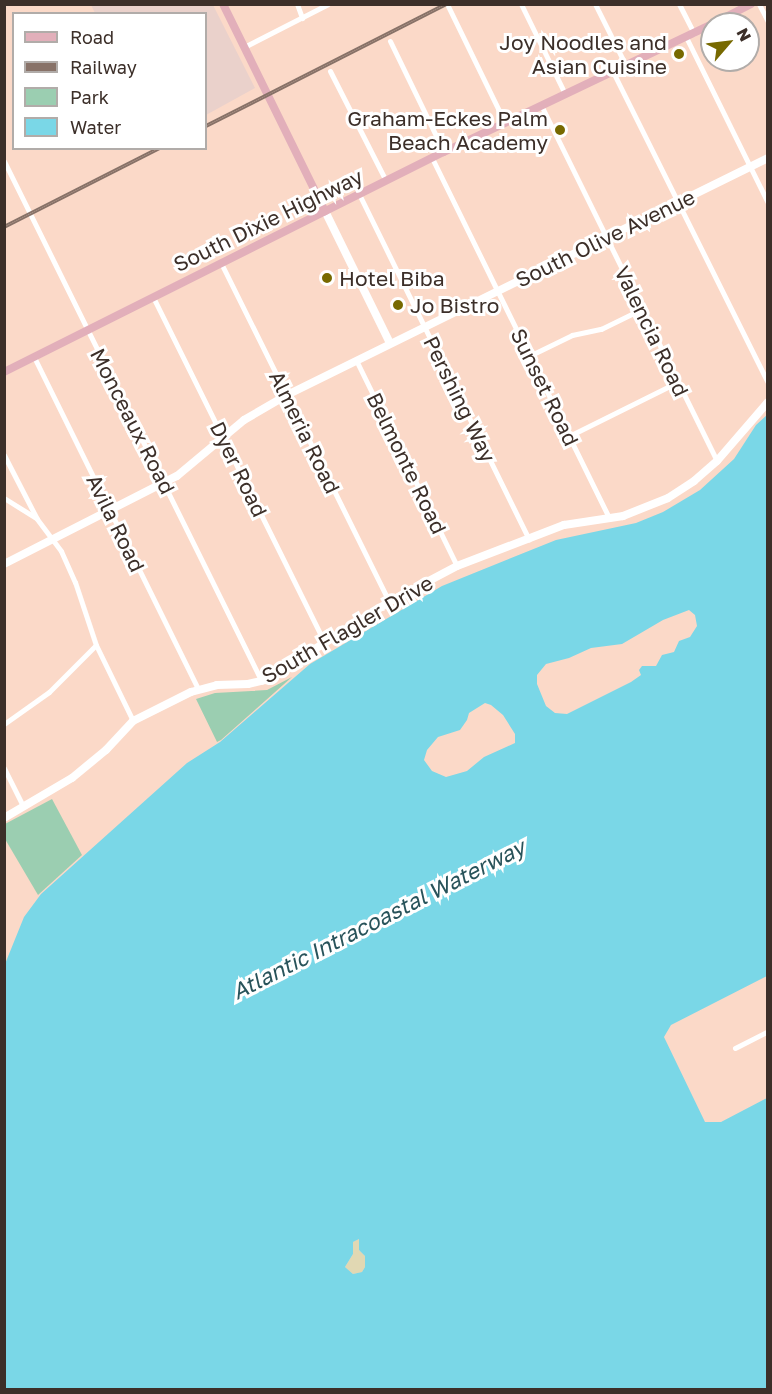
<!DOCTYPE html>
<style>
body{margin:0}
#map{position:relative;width:772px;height:1394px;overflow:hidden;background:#fbd9c8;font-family:"Golos Text",sans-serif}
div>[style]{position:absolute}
.commercial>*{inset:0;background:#ead1cb}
.green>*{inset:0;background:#9bceb1}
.sand>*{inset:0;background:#e1d8b3}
.water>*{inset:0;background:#7ad7e7}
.street>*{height:5px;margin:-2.5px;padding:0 2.5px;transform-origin:2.5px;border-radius:2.5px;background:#fff}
.secondary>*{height:8px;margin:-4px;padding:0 4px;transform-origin:4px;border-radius:4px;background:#fff}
.primary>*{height:8px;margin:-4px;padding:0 4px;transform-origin:4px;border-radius:4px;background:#e2afba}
.rail>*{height:4px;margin-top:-2px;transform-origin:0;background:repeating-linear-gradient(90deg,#fff 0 4.5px,#887268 0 9px);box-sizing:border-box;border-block:2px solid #887268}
.dots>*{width:16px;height:16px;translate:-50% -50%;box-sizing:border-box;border:3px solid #fff;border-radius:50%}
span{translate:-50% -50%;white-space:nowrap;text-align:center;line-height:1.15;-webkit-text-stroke:6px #fff;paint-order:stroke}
.poi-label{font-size:21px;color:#3c2f29}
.right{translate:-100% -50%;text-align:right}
.left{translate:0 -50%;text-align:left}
.street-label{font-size:21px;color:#3c2f29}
.water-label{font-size:22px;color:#28535a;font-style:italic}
.frame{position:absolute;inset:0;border:6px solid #3c2f29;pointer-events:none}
.legend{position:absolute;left:12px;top:12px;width:195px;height:138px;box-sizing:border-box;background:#fff;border:2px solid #b1aca9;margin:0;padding:8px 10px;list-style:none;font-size:18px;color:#3c2f29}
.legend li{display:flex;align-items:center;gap:12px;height:30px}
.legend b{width:30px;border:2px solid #b1aca9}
.north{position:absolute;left:700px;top:12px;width:60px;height:60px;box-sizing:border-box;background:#fff;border:2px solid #b1aca9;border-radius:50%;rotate:62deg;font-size:16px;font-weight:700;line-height:24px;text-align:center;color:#3c2f29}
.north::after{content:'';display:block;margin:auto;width:21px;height:27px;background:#776900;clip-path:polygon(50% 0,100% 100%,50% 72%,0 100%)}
</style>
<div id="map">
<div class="commercial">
<div style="clip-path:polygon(91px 5px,213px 5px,255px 88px,206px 115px,206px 14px,95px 13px)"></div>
</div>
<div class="green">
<div style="clip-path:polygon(292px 677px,221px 740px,217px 742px,196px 699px,215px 693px,267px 690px)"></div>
<div style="clip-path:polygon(52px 799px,82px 855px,38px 895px,5px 839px,5px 824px)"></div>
</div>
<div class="sand">
<div style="clip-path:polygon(359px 1239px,359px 1250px,365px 1256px,365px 1267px,362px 1272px,353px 1274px,345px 1267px,353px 1254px,353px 1242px)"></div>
</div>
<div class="water">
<div style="clip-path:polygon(evenodd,767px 415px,767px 976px,671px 1025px,664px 1037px,705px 1122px,721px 1122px,767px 1098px,767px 1389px,5px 1389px,5px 964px,24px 917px,41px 894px,187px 763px,220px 742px,310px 664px,442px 586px,556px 540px,636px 523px,663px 512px,700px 490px,734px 459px,756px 425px,767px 415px,689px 610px,695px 615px,697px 626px,690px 637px,679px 641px,674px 652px,662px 655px,656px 666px,642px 666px,639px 670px,641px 675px,631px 682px,567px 714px,555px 713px,546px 706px,537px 684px,537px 675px,546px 664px,569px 658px,591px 648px,622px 644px,663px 620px,689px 610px,767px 415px,485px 703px,491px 705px,503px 715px,515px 734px,515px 743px,484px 757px,467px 771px,446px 777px,432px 771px,424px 760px,427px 750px,438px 737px,460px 730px,467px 720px,469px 713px,485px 703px,767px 415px,359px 1239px,359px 1250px,365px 1256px,365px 1267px,362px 1272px,353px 1274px,345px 1267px,353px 1254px,353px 1242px,359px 1239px)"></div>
</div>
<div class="street">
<div style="left:297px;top:4px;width:15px;rotate:70deg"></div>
<div style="left:447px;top:4px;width:132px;rotate:64deg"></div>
<div style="left:521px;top:4px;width:100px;rotate:63.9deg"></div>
<div style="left:595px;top:4px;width:67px;rotate:63.4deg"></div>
<div style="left:679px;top:4px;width:33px;rotate:63deg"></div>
<div style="left:759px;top:4px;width:20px;rotate:63deg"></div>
<div style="left:686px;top:37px;width:185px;rotate:63.7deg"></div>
<div style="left:390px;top:41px;width:123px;rotate:64.1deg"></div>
<div style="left:244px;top:47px;width:94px;rotate:-27.1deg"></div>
<div style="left:612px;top:70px;width:350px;rotate:63.5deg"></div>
<div style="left:330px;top:71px;width:123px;rotate:63deg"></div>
<div style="left:541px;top:105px;width:397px;rotate:63.7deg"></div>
<div style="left:432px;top:158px;width:402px;rotate:63.8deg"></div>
<div style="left:4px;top:161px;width:581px;rotate:63.66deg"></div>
<div style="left:359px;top:194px;width:385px;rotate:63.8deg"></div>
<div style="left:221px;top:263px;width:378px;rotate:63.6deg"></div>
<div style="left:153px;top:297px;width:384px;rotate:63.6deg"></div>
<div style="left:529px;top:356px;width:48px;rotate:-26deg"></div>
<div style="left:572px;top:335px;width:30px;rotate:-12deg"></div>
<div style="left:601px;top:329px;width:46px;rotate:-26deg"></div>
<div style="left:34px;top:357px;width:370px;rotate:63.7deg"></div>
<div style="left:356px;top:360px;width:229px;rotate:63.9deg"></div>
<div style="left:569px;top:436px;width:122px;rotate:-26.4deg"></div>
<div style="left:4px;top:455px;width:70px;rotate:62.7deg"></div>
<div style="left:4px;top:498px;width:39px;rotate:32deg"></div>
<div style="left:37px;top:519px;width:40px;rotate:53deg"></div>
<div style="left:61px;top:551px;width:34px;rotate:66deg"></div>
<div style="left:75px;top:582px;width:66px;rotate:71.6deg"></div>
<div style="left:96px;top:645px;width:85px;rotate:64deg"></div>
<div style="left:4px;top:724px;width:55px;rotate:-35.4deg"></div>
<div style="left:49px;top:692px;width:66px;rotate:-45deg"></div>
<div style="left:4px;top:768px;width:42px;rotate:63.4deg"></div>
<div style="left:735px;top:1048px;width:37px;rotate:-27deg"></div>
</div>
<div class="secondary">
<div style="left:325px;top:211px;width:147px;rotate:63.8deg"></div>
<div style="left:4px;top:564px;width:194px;rotate:-27deg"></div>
<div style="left:177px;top:476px;width:87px;rotate:-39.9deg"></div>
<div style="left:244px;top:420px;width:50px;rotate:-30.2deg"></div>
<div style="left:287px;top:395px;width:536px;rotate:-26.23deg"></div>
<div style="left:4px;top:818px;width:79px;rotate:-30.5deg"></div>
<div style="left:72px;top:778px;width:44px;rotate:-39.5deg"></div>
<div style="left:106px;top:750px;width:40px;rotate:-47deg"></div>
<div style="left:133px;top:721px;width:65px;rotate:-26.6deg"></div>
<div style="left:191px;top:692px;width:27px;rotate:-15deg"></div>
<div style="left:217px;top:685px;width:31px;rotate:-2deg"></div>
<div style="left:248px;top:684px;width:18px;rotate:-13deg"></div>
<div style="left:266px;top:680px;width:146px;rotate:-32.4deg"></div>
<div style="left:389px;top:602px;width:77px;rotate:-27.9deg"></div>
<div style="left:457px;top:566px;width:115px;rotate:-21deg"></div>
<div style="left:564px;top:525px;width:60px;rotate:-8.7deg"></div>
<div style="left:623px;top:516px;width:48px;rotate:-21.8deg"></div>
<div style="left:668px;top:498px;width:31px;rotate:-33deg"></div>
<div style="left:694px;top:481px;width:30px;rotate:-41deg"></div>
<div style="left:717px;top:461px;width:78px;rotate:-49.2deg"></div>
</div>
<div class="primary">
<div style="left:223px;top:4px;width:231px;rotate:63.8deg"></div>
<div style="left:712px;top:24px;width:44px;rotate:-27.1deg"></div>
<div style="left:4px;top:372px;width:492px;rotate:-26.6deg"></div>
<div style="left:444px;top:152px;width:297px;rotate:-25.5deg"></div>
</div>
<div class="rail">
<div style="left:206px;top:126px;width:269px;rotate:-26.9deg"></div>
<div style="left:4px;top:227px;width:175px;rotate:-26.9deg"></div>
</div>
<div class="dots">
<div style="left:679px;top:54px;background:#776900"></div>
<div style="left:560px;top:130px;background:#776900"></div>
<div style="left:327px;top:278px;background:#776900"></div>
<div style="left:398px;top:305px;background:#776900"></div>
</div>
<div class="poi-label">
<span class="right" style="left:667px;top:54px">Joy Noodles and<br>Asian Cuisine</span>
<span class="right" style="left:548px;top:130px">Graham-Eckes Palm<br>Beach Academy</span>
<span class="left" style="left:339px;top:278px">Hotel Biba</span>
<span class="left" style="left:410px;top:305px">Jo Bistro</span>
</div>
<div class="street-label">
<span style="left:268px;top:220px;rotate:-26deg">South Dixie Highway</span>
<span style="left:605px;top:238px;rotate:-26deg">South Olive Avenue</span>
<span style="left:652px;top:331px;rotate:64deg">Valencia Road</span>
<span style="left:545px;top:387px;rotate:64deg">Sunset Road</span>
<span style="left:460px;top:399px;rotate:64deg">Pershing Way</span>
<span style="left:133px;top:421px;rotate:63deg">Monceaux Road</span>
<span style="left:305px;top:432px;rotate:64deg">Almeria Road</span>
<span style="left:407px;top:463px;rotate:64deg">Belmonte Road</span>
<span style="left:239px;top:469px;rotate:64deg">Dyer Road</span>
<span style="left:116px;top:523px;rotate:64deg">Avila Road</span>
<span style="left:347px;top:629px;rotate:-30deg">South Flagler Drive</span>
</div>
<div class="water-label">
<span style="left:378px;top:919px;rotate:-27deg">Atlantic Intracoastal Waterway</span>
</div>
<div class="frame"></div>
<ul class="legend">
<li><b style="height:8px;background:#e2afba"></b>Road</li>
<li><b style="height:8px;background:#887268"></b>Railway</li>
<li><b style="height:16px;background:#9bceb1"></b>Park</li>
<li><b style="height:16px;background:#7ad7e7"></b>Water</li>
</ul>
<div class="north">N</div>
</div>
